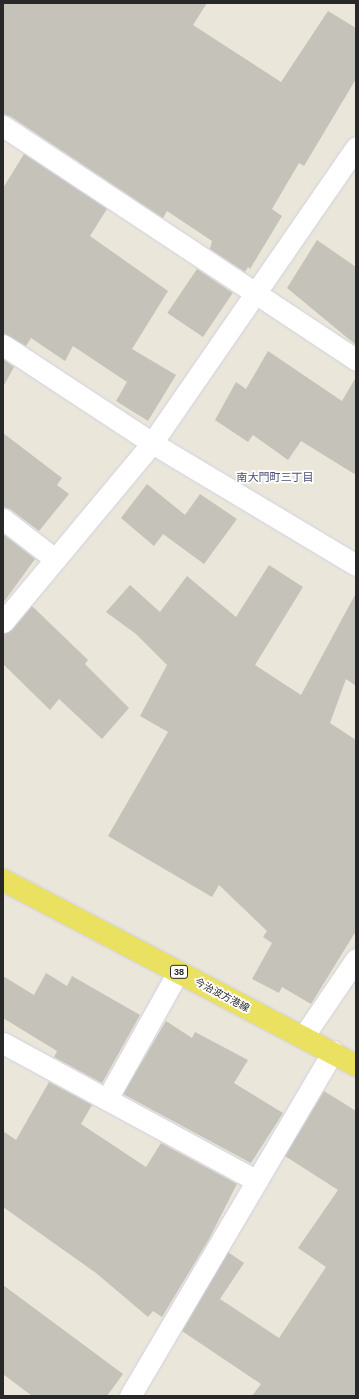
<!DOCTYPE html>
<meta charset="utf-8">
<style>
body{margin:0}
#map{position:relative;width:359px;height:1399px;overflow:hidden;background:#eae6da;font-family:Helvetica,"Noto Sans JP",sans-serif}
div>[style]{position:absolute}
.building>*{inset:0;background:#c5c2ba;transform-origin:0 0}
.roads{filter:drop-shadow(0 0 1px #d0d0e1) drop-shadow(0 0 1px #d0d0e1)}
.minor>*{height:21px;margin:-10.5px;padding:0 10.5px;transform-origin:10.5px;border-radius:10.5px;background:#fff}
.primary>*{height:22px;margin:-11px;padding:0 11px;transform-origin:11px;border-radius:11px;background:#eae160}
span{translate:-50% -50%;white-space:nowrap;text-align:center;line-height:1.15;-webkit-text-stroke:3.5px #fff;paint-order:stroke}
.shield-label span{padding:1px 3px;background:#fff;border:1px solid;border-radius:3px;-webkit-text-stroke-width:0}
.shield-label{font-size:9px;color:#282828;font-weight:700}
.street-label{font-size:10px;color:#282828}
.neighbourhood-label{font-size:11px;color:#4b4b76}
.frame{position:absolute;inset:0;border:4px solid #282828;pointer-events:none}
</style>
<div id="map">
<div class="building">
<div style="clip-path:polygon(3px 3px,207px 3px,193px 25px,281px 82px,328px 11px,356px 28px,356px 79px,304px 166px,299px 163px,272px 209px,282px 216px,250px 269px,248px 267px,245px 272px,210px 249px,212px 241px,167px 211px,163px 218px,10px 116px,3px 114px)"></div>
<div style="clip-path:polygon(24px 154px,107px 209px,90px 236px,168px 291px,132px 349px,176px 375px,148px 421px,116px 401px,127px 382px,73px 346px,65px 361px,31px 338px,26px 346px,3px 333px,3px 188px)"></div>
<div style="clip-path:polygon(317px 240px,356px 267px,356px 345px,287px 288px)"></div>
<div style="left:197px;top:269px;width:43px;height:53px;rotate:34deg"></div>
<div style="clip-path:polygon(268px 351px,342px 401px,356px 377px,356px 475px,301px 441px,288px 460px,253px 435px,248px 442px,215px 420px,236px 382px,246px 389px)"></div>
<div style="clip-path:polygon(3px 359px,14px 367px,3px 387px)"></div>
<div style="clip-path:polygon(3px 433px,62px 478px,57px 485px,69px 494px,39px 531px,10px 509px,3px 507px)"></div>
<div style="clip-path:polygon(147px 484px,185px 515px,200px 494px,237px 519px,204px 564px,163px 534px,154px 546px,121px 518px)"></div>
<div style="clip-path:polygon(3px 534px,35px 559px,3px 603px)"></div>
<div style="clip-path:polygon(269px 565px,303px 587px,255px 665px,301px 695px,356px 593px,356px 686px,346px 679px,330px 723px,356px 740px,356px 931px,311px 1004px,282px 987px,279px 993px,252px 979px,272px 943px,263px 937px,267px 931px,219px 885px,212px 897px,108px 836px,168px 732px,140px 716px,167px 665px,136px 634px,106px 612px,130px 585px,160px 612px,187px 576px,236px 617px)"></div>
<div style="clip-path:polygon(32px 606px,88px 660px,85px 664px,129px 708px,102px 739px,59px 699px,50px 710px,3px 664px,3px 634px,12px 630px)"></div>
<div style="clip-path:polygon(46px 973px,67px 986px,72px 976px,140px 1015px,102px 1083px,54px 1057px,57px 1051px,3px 1018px,3px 976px,34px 995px)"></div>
<div style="clip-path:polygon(166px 1021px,192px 1038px,195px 1032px,248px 1060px,234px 1083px,283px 1113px,251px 1163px,123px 1094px)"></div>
<div style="clip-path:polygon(49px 1082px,92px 1105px,81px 1124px,146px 1167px,161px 1143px,237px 1184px,209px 1239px,162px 1317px,153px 1311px,148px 1317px,96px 1273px,3px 1207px,3px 1131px,16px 1140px)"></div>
<div style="clip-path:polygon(324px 1091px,356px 1111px,356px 1396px,252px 1396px,261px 1384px,182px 1331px,228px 1252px,244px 1263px,220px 1299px,279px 1338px,326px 1267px,298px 1248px,338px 1190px,285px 1156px)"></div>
<div style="clip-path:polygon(3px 1285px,123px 1374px,107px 1396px,32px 1396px,3px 1374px)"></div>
</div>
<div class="roads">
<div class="minor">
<div style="left:3px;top:126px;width:424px;rotate:33.5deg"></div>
<div style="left:3px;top:345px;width:178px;rotate:33.3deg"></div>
<div style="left:152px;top:443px;width:238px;rotate:30.9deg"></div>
<div style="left:3px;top:519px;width:66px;rotate:37.6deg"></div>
<div style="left:3px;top:622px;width:233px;rotate:-50.2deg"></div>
<div style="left:152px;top:443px;width:359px;rotate:-55.4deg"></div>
<div style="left:303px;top:1037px;width:94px;rotate:-55.8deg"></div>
<div style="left:3px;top:1043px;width:289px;rotate:28.5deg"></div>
<div style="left:107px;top:1099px;width:145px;rotate:-60.8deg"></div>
<div style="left:130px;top:1396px;width:400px;rotate:-59.5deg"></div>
</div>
<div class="primary">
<div style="left:3px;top:880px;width:399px;rotate:27.7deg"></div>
</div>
</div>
<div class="shield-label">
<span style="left:179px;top:972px">38</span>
</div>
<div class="street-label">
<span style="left:222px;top:995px;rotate:28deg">今治波方港線</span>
</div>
<div class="neighbourhood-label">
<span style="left:275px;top:477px">南大門町三丁目</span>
</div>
<div class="frame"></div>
</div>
